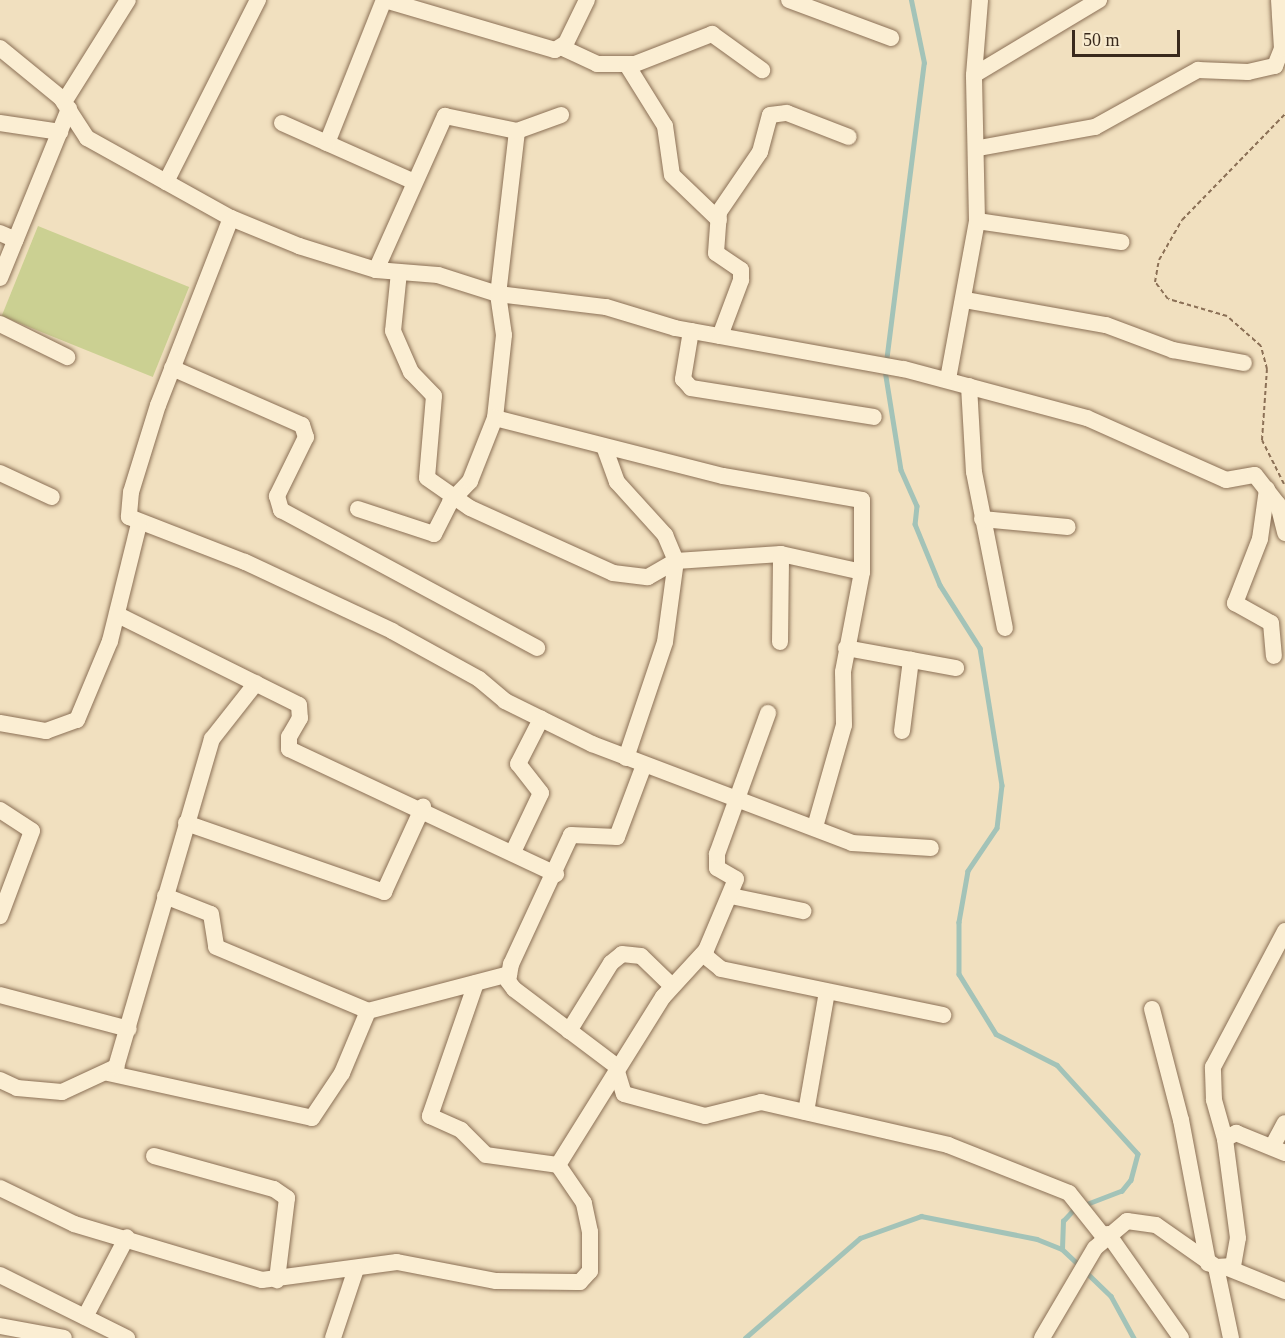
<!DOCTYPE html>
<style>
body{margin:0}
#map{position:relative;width:1285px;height:1338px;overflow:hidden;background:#f1e0bf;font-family:"Times New Roman",serif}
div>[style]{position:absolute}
.green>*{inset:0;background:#cbd092;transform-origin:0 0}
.stream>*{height:4.5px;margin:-2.25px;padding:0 2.25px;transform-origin:2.25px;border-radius:2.25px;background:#a3c3b8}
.path>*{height:2px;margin-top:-1px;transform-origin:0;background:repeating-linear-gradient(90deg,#8b7056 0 4.5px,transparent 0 7.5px)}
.roads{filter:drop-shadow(0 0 2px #8b7056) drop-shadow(0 0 2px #8b7056)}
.minor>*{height:16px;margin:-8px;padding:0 8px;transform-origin:8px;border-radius:8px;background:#fbeed3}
span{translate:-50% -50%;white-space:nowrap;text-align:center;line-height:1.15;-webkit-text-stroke:4.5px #f8ebcf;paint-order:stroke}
.scale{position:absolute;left:1072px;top:30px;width:108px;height:27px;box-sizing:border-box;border:3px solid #39291c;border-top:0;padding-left:8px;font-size:18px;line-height:21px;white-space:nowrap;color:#39291c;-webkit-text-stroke:4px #f8ebcf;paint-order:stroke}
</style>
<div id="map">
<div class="green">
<div style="left:38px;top:226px;width:163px;height:97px;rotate:22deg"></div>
</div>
<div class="stream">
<div style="left:886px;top:362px;width:301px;rotate:-82.8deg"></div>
<div style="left:924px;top:63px;width:64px;rotate:-101.7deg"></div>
<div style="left:885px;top:370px;width:101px;rotate:80.9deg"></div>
<div style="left:901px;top:470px;width:39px;rotate:66deg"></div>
<div style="left:917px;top:506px;width:18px;rotate:96deg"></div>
<div style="left:915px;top:524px;width:66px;rotate:67.7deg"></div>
<div style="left:940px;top:585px;width:75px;rotate:57.6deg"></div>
<div style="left:980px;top:648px;width:139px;rotate:80.9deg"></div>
<div style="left:1002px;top:785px;width:43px;rotate:96.6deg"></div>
<div style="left:997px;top:828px;width:52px;rotate:124deg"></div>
<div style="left:968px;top:871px;width:52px;rotate:100deg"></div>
<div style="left:959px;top:922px;width:52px;rotate:90deg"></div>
<div style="left:959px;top:974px;width:70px;rotate:58.3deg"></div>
<div style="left:996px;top:1034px;width:68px;rotate:26.9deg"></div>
<div style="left:1057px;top:1065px;width:120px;rotate:47.7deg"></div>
<div style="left:1138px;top:1154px;width:27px;rotate:105deg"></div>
<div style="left:1131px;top:1180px;width:14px;rotate:129deg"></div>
<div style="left:1122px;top:1191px;width:42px;rotate:159deg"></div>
<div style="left:1062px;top:1249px;width:28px;rotate:-88deg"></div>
<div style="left:1063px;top:1221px;width:18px;rotate:-47deg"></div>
<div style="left:1085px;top:1271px;width:36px;rotate:44deg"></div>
<div style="left:1111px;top:1296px;width:48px;rotate:61.3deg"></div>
<div style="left:745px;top:1338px;width:152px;rotate:-41deg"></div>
<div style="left:860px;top:1238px;width:65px;rotate:-19.8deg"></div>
<div style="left:921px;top:1216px;width:118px;rotate:11.2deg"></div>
<div style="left:1037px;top:1239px;width:27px;rotate:22deg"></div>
<div style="left:1062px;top:1249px;width:23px;rotate:43deg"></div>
</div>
<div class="path">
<div style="left:1284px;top:484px;width:49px;rotate:-116.6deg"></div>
<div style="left:1262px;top:440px;width:71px;rotate:-86deg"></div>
<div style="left:1267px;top:369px;width:24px;rotate:-105deg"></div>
<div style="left:1261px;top:346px;width:45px;rotate:-138.6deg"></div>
<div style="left:1227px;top:316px;width:61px;rotate:-163.9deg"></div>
<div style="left:1168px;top:299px;width:21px;rotate:-127deg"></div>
<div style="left:1155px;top:282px;width:22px;rotate:-80deg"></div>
<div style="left:1159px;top:260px;width:46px;rotate:-60.1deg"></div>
<div style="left:1182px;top:220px;width:148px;rotate:-45.8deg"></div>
</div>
<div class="roads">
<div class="minor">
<div style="left:385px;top:0;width:177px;rotate:16.4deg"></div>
<div style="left:555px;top:50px;width:13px;rotate:-32deg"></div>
<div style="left:566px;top:43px;width:48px;rotate:-64deg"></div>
<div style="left:789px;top:0;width:109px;rotate:20.4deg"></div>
<div style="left:0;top:48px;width:79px;rotate:39.3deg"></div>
<div style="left:61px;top:98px;width:48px;rotate:57deg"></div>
<div style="left:87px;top:138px;width:165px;rotate:29.1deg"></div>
<div style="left:231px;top:218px;width:74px;rotate:22.4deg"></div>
<div style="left:299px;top:246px;width:81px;rotate:17.3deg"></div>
<div style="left:376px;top:270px;width:62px;rotate:4.6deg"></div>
<div style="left:438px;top:275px;width:63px;rotate:17.6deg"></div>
<div style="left:498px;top:294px;width:109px;rotate:6.9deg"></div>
<div style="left:606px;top:307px;width:72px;rotate:16.9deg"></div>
<div style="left:675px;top:328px;width:233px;rotate:10.2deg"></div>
<div style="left:904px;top:369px;width:189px;rotate:15deg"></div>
<div style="left:1087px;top:418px;width:152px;rotate:24deg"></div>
<div style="left:1226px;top:480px;width:29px;rotate:-10deg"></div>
<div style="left:1255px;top:475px;width:37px;rotate:52deg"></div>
<div style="left:1278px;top:504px;width:30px;rotate:76deg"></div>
<div style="left:563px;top:48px;width:38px;rotate:25deg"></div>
<div style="left:597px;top:64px;width:38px"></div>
<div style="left:635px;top:64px;width:83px;rotate:-21.3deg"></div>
<div style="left:712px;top:34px;width:62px;rotate:35.8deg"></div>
<div style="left:627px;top:65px;width:72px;rotate:58.1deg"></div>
<div style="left:665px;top:126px;width:49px;rotate:81.9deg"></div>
<div style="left:672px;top:175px;width:65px;rotate:43.8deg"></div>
<div style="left:974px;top:75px;width:146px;rotate:-31deg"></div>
<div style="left:64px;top:102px;width:120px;rotate:-57.9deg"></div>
<div style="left:0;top:123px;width:61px;rotate:8.5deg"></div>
<div style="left:282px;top:123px;width:142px;rotate:24deg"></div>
<div style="left:517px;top:131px;width:164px;rotate:96.6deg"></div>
<div style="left:498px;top:294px;width:41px;rotate:81.7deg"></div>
<div style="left:504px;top:335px;width:83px;rotate:96.2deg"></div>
<div style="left:495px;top:418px;width:235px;rotate:14.3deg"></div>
<div style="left:723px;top:476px;width:141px;rotate:9.8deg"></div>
<div style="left:862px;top:500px;width:72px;rotate:90deg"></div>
<div style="left:327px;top:143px;width:154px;rotate:-68.3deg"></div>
<div style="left:979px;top:148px;width:118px;rotate:-10.3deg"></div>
<div style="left:1095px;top:127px;width:118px;rotate:-29deg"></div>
<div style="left:1198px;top:70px;width:50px;rotate:2.3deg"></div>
<div style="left:1248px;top:72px;width:28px;rotate:-13deg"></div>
<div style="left:1275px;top:66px;width:18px;rotate:-68deg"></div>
<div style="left:1282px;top:49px;width:49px;rotate:-93.5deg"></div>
<div style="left:166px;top:182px;width:204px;rotate:-63.2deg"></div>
<div style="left:231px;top:218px;width:201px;rotate:111.3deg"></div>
<div style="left:158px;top:405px;width:91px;rotate:107.2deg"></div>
<div style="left:131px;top:492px;width:25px;rotate:95deg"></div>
<div style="left:129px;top:517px;width:124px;rotate:21.2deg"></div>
<div style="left:245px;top:562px;width:162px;rotate:25.1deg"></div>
<div style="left:392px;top:631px;width:99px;rotate:28.9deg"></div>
<div style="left:479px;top:679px;width:34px;rotate:40deg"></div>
<div style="left:505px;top:701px;width:97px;rotate:26.3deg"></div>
<div style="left:592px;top:744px;width:278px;rotate:20.8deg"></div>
<div style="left:852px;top:843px;width:79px;rotate:3.6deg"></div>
<div style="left:977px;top:221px;width:146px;rotate:8.3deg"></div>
<div style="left:0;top:233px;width:17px;rotate:24deg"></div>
<div style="left:376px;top:270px;width:169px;rotate:-65.9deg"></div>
<div style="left:445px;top:116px;width:74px;rotate:11.8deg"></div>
<div style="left:517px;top:131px;width:47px;rotate:-20deg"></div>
<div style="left:399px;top:272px;width:59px;rotate:95.8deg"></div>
<div style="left:393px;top:331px;width:45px;rotate:66.3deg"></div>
<div style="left:411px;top:372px;width:33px;rotate:46deg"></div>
<div style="left:434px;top:396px;width:82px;rotate:94.9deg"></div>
<div style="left:427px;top:478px;width:52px;rotate:34.9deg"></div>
<div style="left:470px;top:508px;width:157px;rotate:24.4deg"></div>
<div style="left:613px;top:573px;width:35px;rotate:7deg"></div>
<div style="left:648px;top:577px;width:32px;rotate:-30deg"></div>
<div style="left:0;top:278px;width:183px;rotate:-67.8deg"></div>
<div style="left:965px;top:300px;width:143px;rotate:10.1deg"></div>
<div style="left:1106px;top:325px;width:72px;rotate:20.5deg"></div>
<div style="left:1173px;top:350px;width:72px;rotate:10.4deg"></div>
<div style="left:0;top:324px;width:75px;rotate:26.2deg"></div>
<div style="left:691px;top:331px;width:49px;rotate:99.5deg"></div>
<div style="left:683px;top:379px;width:12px;rotate:48deg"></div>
<div style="left:691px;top:388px;width:185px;rotate:9deg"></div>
<div style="left:720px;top:336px;width:60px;rotate:-69.4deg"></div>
<div style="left:741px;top:280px;width:10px;rotate:-90deg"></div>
<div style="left:741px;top:270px;width:30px;rotate:-146deg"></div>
<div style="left:716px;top:253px;width:41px;rotate:-85.8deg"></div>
<div style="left:719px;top:212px;width:73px;rotate:-55.7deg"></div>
<div style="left:760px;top:152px;width:38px;rotate:-75deg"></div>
<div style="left:770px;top:115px;width:17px;rotate:-7deg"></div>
<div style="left:787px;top:113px;width:66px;rotate:21.2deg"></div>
<div style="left:172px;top:368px;width:142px;rotate:23.7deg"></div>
<div style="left:302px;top:425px;width:13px;rotate:72deg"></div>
<div style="left:306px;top:437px;width:66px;rotate:116.2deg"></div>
<div style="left:277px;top:496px;width:15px;rotate:74deg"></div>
<div style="left:281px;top:510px;width:291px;rotate:28.3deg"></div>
<div style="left:948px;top:379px;width:161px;rotate:-79.6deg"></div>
<div style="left:977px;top:221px;width:146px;rotate:-91.2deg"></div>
<div style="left:974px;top:75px;width:75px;rotate:-85.4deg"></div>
<div style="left:969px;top:386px;width:86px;rotate:86.7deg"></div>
<div style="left:974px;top:472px;width:159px;rotate:78.8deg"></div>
<div style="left:605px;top:449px;width:35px;rotate:70deg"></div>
<div style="left:617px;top:482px;width:72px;rotate:47.8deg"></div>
<div style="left:665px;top:535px;width:28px;rotate:67deg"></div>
<div style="left:676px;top:561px;width:105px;rotate:-3.8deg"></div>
<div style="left:781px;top:554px;width:83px;rotate:12.5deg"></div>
<div style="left:862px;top:572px;width:102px;rotate:100.8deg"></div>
<div style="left:843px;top:672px;width:53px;rotate:88.9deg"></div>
<div style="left:844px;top:725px;width:106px;rotate:105.9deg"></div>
<div style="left:0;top:473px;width:57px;rotate:24.8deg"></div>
<div style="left:1267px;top:489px;width:50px;rotate:98deg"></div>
<div style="left:1260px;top:539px;width:69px;rotate:111.3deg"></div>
<div style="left:1235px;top:603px;width:41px;rotate:29.1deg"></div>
<div style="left:1271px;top:623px;width:33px;rotate:85deg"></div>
<div style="left:358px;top:509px;width:80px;rotate:18.2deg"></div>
<div style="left:434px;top:534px;width:36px;rotate:-63deg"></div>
<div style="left:450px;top:502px;width:29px;rotate:-46deg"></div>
<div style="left:470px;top:481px;width:68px;rotate:-68.4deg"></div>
<div style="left:982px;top:519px;width:86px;rotate:5.3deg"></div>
<div style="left:118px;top:615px;width:202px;rotate:26.4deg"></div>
<div style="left:299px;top:705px;width:13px;rotate:86deg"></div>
<div style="left:300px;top:718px;width:22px;rotate:120deg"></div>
<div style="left:289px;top:737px;width:12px;rotate:90deg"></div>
<div style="left:289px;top:749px;width:295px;rotate:25.1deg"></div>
<div style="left:780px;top:642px;width:88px;rotate:-89.3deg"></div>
<div style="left:846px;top:648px;width:112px;rotate:10.3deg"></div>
<div style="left:0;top:723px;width:47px;rotate:9.9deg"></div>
<div style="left:46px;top:731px;width:33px;rotate:-20deg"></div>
<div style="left:77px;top:720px;width:86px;rotate:-67.3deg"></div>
<div style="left:110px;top:641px;width:121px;rotate:-76.1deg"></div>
<div style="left:902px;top:731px;width:72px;rotate:-82.8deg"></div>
<div style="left:626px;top:758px;width:122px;rotate:-71.4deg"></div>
<div style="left:665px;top:642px;width:82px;rotate:-82.3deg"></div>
<div style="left:644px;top:765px;width:77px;rotate:110.6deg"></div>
<div style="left:617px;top:837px;width:46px;rotate:-177.5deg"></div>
<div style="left:571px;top:835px;width:142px;rotate:114.9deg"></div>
<div style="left:511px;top:964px;width:17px;rotate:100deg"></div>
<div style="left:508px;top:981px;width:10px;rotate:53deg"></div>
<div style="left:514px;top:989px;width:126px;rotate:37deg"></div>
<div style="left:615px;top:1065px;width:30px;rotate:73deg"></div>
<div style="left:624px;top:1094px;width:84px;rotate:15.2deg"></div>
<div style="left:705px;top:1116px;width:58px;rotate:-14deg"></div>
<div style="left:761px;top:1102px;width:192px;rotate:12.9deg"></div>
<div style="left:948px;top:1145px;width:130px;rotate:21.6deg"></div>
<div style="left:1069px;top:1193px;width:56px;rotate:51.5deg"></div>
<div style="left:0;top:810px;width:38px;rotate:33deg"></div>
<div style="left:32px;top:831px;width:91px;rotate:110.6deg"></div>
<div style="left:186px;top:823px;width:210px;rotate:19.2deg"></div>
<div style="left:384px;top:892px;width:94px;rotate:-65.4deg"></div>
<div style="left:513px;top:852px;width:65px;rotate:-64.6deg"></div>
<div style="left:541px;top:793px;width:37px;rotate:-128deg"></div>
<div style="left:518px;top:764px;width:51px;rotate:-62.9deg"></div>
<div style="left:165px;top:896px;width:49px;rotate:21.4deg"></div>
<div style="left:211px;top:914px;width:33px;rotate:81deg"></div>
<div style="left:216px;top:947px;width:165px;rotate:22.8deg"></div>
<div style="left:368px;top:1011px;width:146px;rotate:-14.7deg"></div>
<div style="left:731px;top:896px;width:74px;rotate:11.8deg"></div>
<div style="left:704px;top:955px;width:22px;rotate:39deg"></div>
<div style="left:721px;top:969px;width:227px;rotate:11.7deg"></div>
<div style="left:476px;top:983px;width:141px;rotate:109.1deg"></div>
<div style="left:430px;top:1116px;width:34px;rotate:24deg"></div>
<div style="left:461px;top:1130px;width:35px;rotate:45deg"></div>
<div style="left:486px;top:1155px;width:73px;rotate:7.9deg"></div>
<div style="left:0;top:995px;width:133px;rotate:14.8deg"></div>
<div style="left:1152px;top:1009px;width:115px;rotate:75.4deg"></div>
<div style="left:1181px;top:1120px;width:146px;rotate:79.3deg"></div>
<div style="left:569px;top:1031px;width:80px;rotate:-58.3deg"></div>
<div style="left:611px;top:963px;width:14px;rotate:-39deg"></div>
<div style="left:622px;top:954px;width:19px;rotate:6deg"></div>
<div style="left:641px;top:956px;width:42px;rotate:44deg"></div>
<div style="left:108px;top:1073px;width:209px;rotate:12.4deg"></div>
<div style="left:312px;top:1118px;width:54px;rotate:-56.3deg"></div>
<div style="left:342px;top:1073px;width:67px;rotate:-67.2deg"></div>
<div style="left:0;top:1080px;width:19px;rotate:25deg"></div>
<div style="left:17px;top:1088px;width:45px;rotate:5.1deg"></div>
<div style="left:62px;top:1092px;width:60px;rotate:-24.8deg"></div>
<div style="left:116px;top:1067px;width:342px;rotate:-73.7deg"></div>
<div style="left:212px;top:739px;width:71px;rotate:-51.8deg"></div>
<div style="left:806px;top:1112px;width:122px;rotate:-80.1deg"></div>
<div style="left:1225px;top:1139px;width:41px;rotate:-105.8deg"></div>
<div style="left:1214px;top:1100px;width:33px;rotate:-92deg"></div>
<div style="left:1213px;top:1067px;width:154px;rotate:-62.1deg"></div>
<div style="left:1272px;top:1147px;width:27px;rotate:-62deg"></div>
<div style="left:154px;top:1156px;width:124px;rotate:15.4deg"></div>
<div style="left:274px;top:1189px;width:16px;rotate:35deg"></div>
<div style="left:287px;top:1198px;width:83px;rotate:97deg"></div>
<div style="left:0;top:1188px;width:82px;rotate:25.9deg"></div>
<div style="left:74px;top:1224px;width:196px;rotate:16.6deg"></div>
<div style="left:262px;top:1280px;width:136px;rotate:-7.6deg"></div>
<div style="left:397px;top:1262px;width:101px;rotate:10.9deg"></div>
<div style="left:496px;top:1281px;width:84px;rotate:0.7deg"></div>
<div style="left:580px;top:1282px;width:15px;rotate:-48deg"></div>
<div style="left:590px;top:1271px;width:39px;rotate:-90deg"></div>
<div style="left:590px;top:1232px;width:30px;rotate:-102deg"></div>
<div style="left:584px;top:1203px;width:46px;rotate:-124.4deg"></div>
<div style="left:558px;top:1165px;width:198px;rotate:-58deg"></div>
<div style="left:663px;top:997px;width:64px;rotate:-47.5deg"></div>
<div style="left:706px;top:950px;width:77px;rotate:-67.1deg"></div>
<div style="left:736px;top:879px;width:22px;rotate:-150deg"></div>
<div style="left:717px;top:868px;width:14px;rotate:-90deg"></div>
<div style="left:717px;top:854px;width:150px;rotate:-70.1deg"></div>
<div style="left:1108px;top:1234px;width:127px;rotate:54.9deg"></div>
<div style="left:1216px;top:1267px;width:73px;rotate:78.1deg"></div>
<div style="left:1228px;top:1268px;width:61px;rotate:22deg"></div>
<div style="left:0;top:1275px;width:142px;rotate:26.4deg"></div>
<div style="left:85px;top:1317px;width:90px;rotate:-62.3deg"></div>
<div style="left:0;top:1326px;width:65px;rotate:10.6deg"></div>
<div style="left:333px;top:1338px;width:73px;rotate:-71.6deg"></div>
<div style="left:1042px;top:1338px;width:104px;rotate:-59.5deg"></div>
<div style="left:1095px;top:1248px;width:42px;rotate:-40.2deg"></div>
<div style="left:1127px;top:1221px;width:29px;rotate:8deg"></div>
<div style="left:1156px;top:1225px;width:73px;rotate:35deg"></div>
<div style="left:1216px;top:1267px;width:17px;rotate:-3deg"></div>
<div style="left:1233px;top:1266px;width:28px;rotate:-80deg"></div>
<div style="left:1238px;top:1238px;width:100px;rotate:-97.5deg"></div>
<div style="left:1225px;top:1139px;width:13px;rotate:-29deg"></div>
<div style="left:1236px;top:1133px;width:53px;rotate:22.2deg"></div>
</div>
</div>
<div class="scale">50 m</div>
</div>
